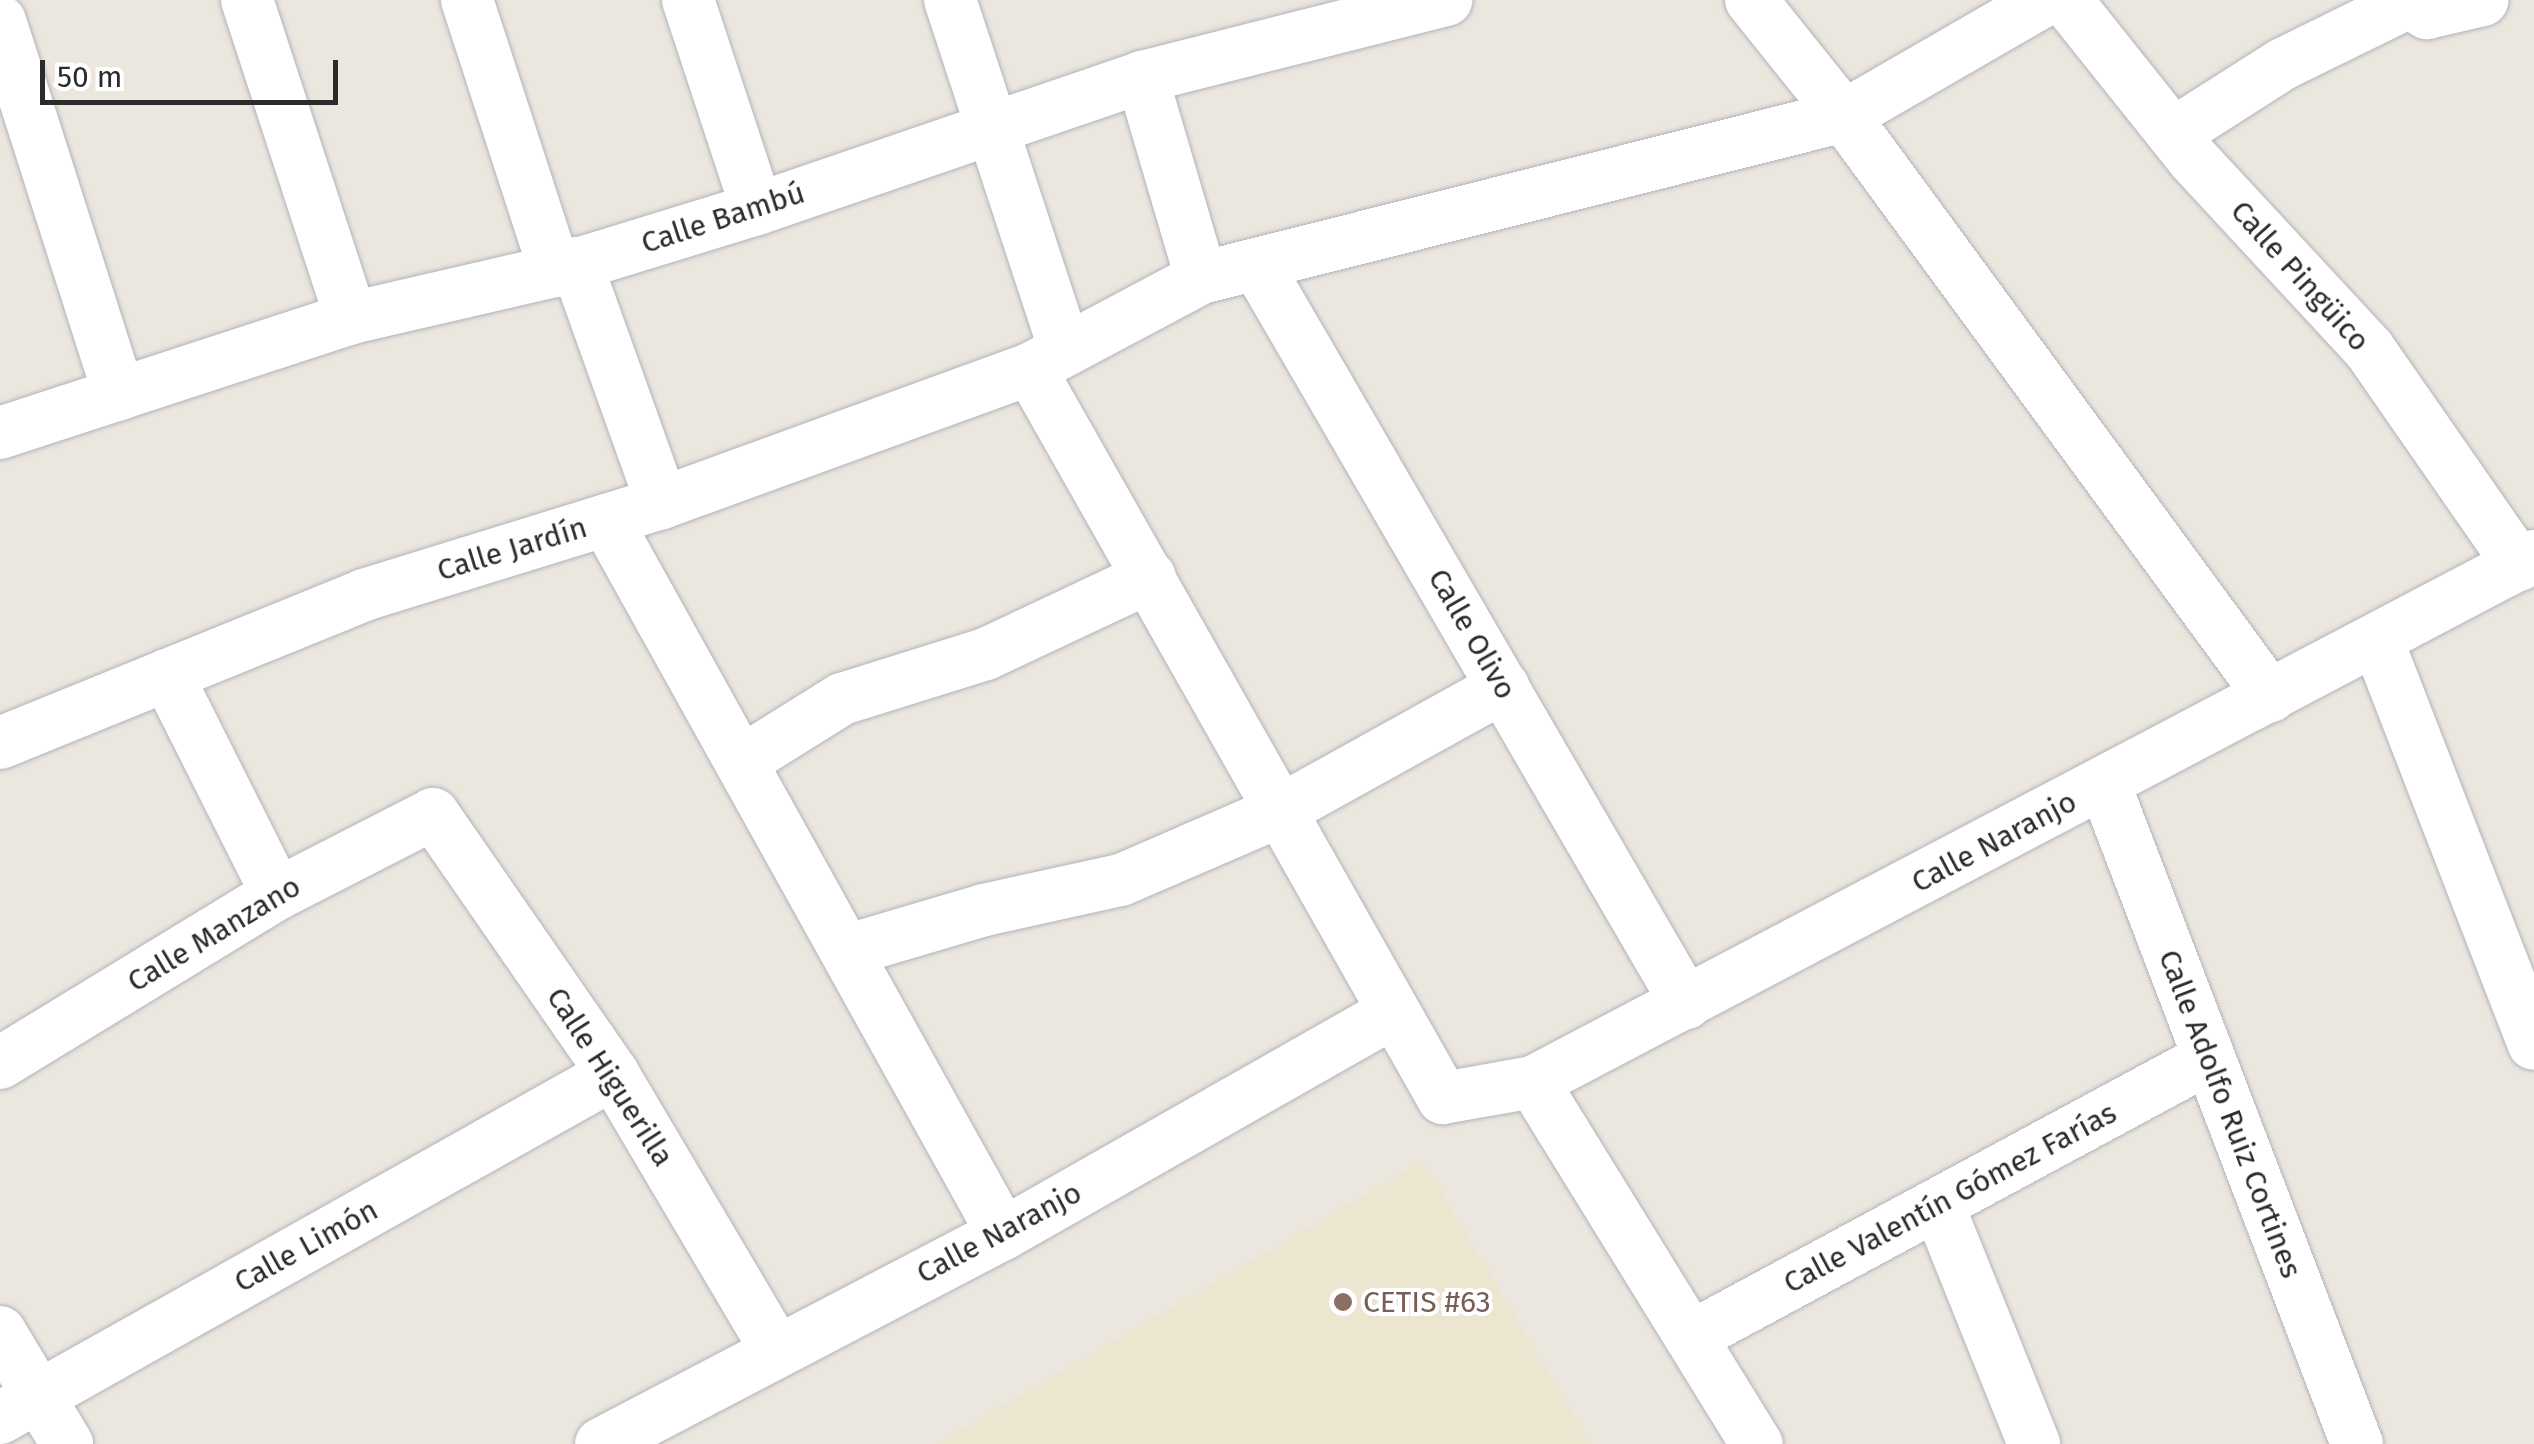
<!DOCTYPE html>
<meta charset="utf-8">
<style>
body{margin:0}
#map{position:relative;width:2534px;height:1444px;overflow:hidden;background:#ece7de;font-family:"Fira Sans",sans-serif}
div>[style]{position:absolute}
.education>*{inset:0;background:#ece5cf}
.roads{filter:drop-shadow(0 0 2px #b2b3bd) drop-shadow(0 0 2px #b2b3bd)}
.minor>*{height:52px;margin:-26px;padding:0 26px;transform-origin:26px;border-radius:26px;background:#fff}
.dots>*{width:28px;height:28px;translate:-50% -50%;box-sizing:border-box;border:5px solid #fff;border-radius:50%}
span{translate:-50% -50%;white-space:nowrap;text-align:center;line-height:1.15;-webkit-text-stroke:8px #fff;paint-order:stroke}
.street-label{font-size:30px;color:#2b2b2b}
.education-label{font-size:30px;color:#785e54}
.left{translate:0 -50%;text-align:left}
.scale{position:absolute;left:40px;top:60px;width:298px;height:45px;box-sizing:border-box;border:5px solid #2b2b2b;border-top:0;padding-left:12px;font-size:30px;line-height:35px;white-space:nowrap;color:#2b2b2b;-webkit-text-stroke:8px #fff;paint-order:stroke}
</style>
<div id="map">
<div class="education">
<div style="clip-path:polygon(1423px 1161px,1591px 1444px,937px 1444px)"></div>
</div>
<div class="roads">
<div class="minor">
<div style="left:247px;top:0;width:335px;rotate:71.9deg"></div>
<div style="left:467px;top:0;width:285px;rotate:72deg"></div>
<div style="left:688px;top:0;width:220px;rotate:71.7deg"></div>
<div style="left:950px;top:0;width:365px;rotate:71.8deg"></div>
<div style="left:1751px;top:0;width:149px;rotate:51.3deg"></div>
<div style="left:1844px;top:116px;width:232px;rotate:-30deg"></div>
<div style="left:2066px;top:0;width:203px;rotate:51.4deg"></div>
<div style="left:2193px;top:159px;width:259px;rotate:47.2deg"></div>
<div style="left:2369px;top:349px;width:263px;rotate:55.2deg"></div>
<div style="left:2405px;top:0;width:26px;rotate:31deg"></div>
<div style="left:2427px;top:13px;width:57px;rotate:-13.1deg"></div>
<div style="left:0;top:21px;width:392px;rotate:72.3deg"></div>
<div style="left:1142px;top:77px;width:209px;rotate:73.6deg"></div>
<div style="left:2173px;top:134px;width:130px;rotate:-32.5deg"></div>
<div style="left:2283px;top:64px;width:138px;rotate:-26.2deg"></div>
<div style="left:576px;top:263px;width:255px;rotate:70.3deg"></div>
<div style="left:1257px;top:265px;width:854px;rotate:59.83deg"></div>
<div style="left:1030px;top:369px;width:838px;rotate:60.47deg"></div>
<div style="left:1443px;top:1098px;width:91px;rotate:-10.1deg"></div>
<div style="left:1533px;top:1082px;width:1131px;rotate:-27.72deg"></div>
<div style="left:0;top:433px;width:369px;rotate:-18.1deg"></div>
<div style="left:351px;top:318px;width:209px;rotate:-13deg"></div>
<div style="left:555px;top:271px;width:211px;rotate:-17.1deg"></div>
<div style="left:757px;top:209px;width:407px;rotate:-18.9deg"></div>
<div style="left:1142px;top:77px;width:314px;rotate:-14.2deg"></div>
<div style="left:606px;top:520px;width:817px;rotate:60.92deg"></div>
<div style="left:2377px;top:640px;width:433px;rotate:68.8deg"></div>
<div style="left:167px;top:675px;width:245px;rotate:63.3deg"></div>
<div style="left:0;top:743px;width:393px;rotate:-22.1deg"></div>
<div style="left:364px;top:595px;width:312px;rotate:-17.2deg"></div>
<div style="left:662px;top:503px;width:392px;rotate:-20deg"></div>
<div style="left:1030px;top:369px;width:194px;rotate:-28deg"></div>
<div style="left:1201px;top:278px;width:663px;rotate:-14.14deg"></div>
<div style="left:1844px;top:116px;width:720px;rotate:53.7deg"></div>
<div style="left:741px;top:762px;width:119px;rotate:-32deg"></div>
<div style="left:842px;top:699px;width:151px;rotate:-17.4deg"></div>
<div style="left:986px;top:654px;width:181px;rotate:-25.2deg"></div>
<div style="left:2104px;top:783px;width:708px;rotate:69.06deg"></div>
<div style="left:849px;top:950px;width:141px;rotate:-16.5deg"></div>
<div style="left:984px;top:910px;width:140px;rotate:-12.4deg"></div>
<div style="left:1121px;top:880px;width:169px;rotate:-23.4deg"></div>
<div style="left:1276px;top:813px;width:260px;rotate:-29deg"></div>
<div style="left:0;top:1063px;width:324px;rotate:-31.4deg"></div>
<div style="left:277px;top:894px;width:175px;rotate:-27.1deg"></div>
<div style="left:433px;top:814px;width:316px;rotate:55.3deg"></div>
<div style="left:613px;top:1074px;width:318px;rotate:59.4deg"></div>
<div style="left:1533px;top:1082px;width:426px;rotate:58.3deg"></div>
<div style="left:1938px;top:1205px;width:258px;rotate:68.1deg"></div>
<div style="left:0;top:1332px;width:131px;rotate:59.1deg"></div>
<div style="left:1691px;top:1337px;width:588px;rotate:-28.31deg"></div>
<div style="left:0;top:1418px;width:703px;rotate:-29.3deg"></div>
<div style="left:601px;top:1444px;width:454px;rotate:-27.6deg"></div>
<div style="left:1003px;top:1234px;width:447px;rotate:-29.6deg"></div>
</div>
</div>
<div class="dots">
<div style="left:1343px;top:1302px;background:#8d6e63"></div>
</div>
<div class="street-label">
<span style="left:723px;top:218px;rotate:-18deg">Calle Bambú</span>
<span style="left:2300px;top:276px;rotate:48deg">Calle Pingüico</span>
<span style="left:512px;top:549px;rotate:-17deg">Calle Jardín</span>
<span style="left:1472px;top:634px;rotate:60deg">Calle Olivo</span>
<span style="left:1994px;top:842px;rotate:-28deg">Calle Naranjo</span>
<span style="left:214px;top:934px;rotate:-31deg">Calle Manzano</span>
<span style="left:610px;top:1077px;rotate:57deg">Calle Higuerilla</span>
<span style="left:2230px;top:1114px;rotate:69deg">Calle Adolfo Ruiz Cortines</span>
<span style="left:1950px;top:1198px;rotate:-28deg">Calle Valentín Gómez Farías</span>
<span style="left:999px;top:1233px;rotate:-28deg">Calle Naranjo</span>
<span style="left:306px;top:1246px;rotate:-29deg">Calle Limón</span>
</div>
<div class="education-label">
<span class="left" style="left:1363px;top:1302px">CETIS #63</span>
</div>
<div class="scale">50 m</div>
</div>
